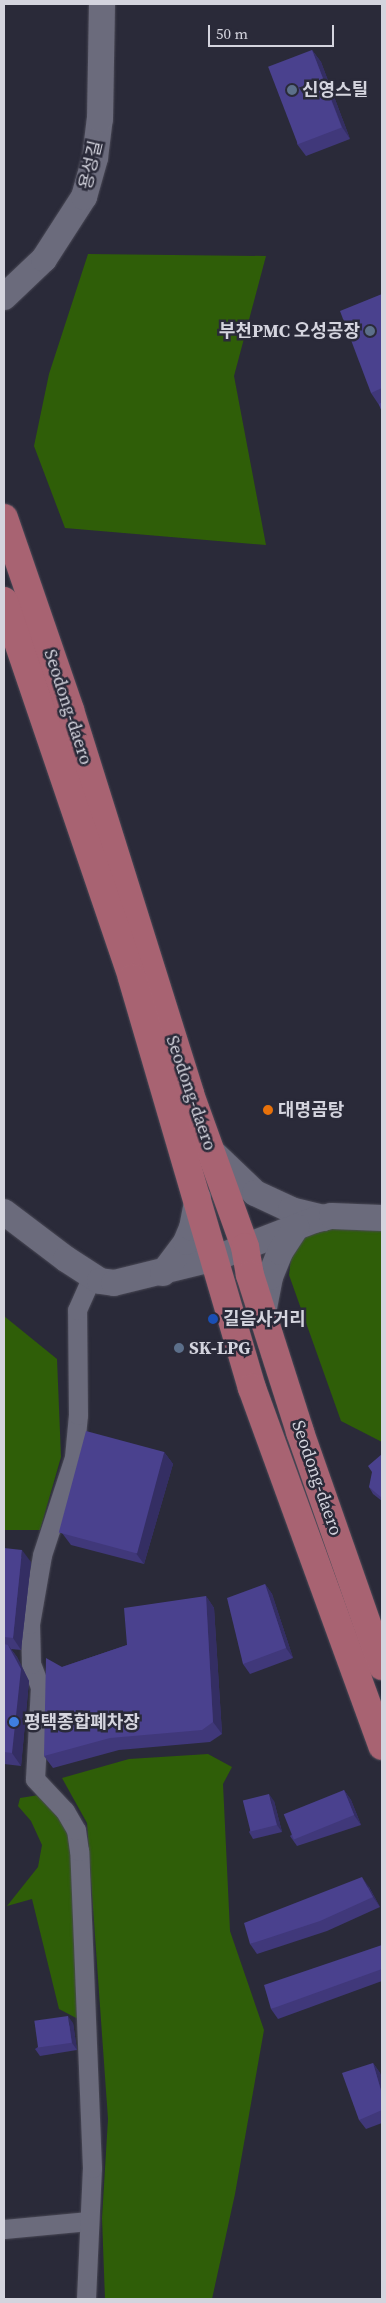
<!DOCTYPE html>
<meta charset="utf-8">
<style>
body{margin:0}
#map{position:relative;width:386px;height:2303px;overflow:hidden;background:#2a2a39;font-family:"Source Serif 4","Noto Sans KR",serif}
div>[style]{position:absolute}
.forest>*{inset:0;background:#2f5e08}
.roads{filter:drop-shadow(0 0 1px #494855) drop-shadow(0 0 1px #494855)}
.street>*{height:19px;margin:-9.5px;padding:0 9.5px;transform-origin:9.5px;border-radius:9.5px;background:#6b6b7c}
.secondary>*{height:26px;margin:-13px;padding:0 13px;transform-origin:13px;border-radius:13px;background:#6b6b7c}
.primary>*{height:28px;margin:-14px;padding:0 14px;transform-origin:14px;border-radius:14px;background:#a86372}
.wall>*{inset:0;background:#40387a}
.shaded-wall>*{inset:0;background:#342e63}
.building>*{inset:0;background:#4a418e;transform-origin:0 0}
.dots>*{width:14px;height:14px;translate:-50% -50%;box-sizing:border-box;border:2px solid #2a2a39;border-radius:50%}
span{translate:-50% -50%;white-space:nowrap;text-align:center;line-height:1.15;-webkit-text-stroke:5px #2a2a39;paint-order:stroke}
.poi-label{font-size:18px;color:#d4d4de;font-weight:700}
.left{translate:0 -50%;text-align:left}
.right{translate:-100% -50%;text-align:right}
.street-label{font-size:18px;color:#d4d4de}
.frame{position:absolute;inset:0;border:5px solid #d4d4de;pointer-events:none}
.scale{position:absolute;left:208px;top:25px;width:126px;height:22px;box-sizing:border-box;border:2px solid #d4d4de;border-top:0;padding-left:6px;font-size:15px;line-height:18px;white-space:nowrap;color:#d4d4de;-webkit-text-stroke:4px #2a2a39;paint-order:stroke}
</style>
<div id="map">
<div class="forest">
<div style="clip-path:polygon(88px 254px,266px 256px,234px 376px,266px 545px,65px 528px,34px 446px,49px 374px)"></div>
<div style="clip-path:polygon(328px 1226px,382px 1229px,382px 1442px,341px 1421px,289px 1275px,292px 1250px,305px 1235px)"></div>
<div style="clip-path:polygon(4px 1316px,57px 1359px,61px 1457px,40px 1530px,4px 1530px)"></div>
<div style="clip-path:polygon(208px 1754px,232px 1767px,223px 1784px,230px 1931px,264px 2030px,235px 2194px,212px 2299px,105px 2299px,102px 2218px,108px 2119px,87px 1823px,62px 1778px,129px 1759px)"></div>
<div style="clip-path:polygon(39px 1795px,58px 1812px,74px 1848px,80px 2020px,59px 2009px,32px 1899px,7px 1906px,38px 1867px,42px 1845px,31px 1821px,18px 1806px,20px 1798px)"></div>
</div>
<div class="roads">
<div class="street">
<div style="left:4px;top:2229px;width:85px;rotate:-5.4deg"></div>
<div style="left:86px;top:2299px;width:131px;rotate:-87.4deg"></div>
<div style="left:92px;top:2168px;width:317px;rotate:-92.3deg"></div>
<div style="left:79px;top:1851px;width:21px;rotate:-98deg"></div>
<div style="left:76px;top:1830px;width:22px;rotate:-120deg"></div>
<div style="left:65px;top:1811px;width:44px;rotate:-133.2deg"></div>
<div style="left:35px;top:1779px;width:92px;rotate:-86.9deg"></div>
<div style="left:40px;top:1687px;width:25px;rotate:-111deg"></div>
<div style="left:31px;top:1664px;width:40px;rotate:-91.4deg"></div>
<div style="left:30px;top:1624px;width:70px;rotate:-80.1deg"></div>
<div style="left:42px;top:1555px;width:103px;rotate:-71.9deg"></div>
<div style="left:74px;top:1457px;width:42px;rotate:-84.6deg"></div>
<div style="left:78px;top:1415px;width:105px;rotate:-90.5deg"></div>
<div style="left:77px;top:1310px;width:37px;rotate:-66deg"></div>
</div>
<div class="secondary">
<div style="left:4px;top:297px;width:55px;rotate:-43.5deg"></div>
<div style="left:44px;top:259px;width:74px;rotate:-57.2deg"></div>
<div style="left:84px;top:197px;width:41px;rotate:-74.2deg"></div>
<div style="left:95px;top:158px;width:39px;rotate:-83deg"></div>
<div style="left:100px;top:119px;width:115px;rotate:-89deg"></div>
<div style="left:209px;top:1149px;width:64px;rotate:43.7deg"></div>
<div style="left:255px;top:1193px;width:40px;rotate:25deg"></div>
<div style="left:291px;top:1210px;width:33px;rotate:14deg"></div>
<div style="left:4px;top:1212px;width:78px;rotate:37.2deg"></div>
<div style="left:66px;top:1259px;width:40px;rotate:32.9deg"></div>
<div style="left:100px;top:1281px;width:14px;rotate:8deg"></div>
<div style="left:114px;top:1283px;width:105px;rotate:-13.8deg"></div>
<div style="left:216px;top:1258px;width:105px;rotate:-21.2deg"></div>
<div style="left:314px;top:1220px;width:18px;rotate:-13deg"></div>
<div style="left:332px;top:1216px;width:50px;rotate:2.3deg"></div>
<div style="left:163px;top:1273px;width:39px;rotate:-53deg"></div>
<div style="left:186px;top:1242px;width:15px;rotate:-67deg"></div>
<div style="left:192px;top:1228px;width:31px;rotate:-79deg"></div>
<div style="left:263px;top:1313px;width:37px;rotate:-79deg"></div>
<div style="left:270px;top:1277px;width:27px;rotate:-68deg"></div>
<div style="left:280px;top:1252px;width:30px;rotate:-57deg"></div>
</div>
<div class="primary">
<div style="left:4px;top:518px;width:203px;rotate:71deg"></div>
<div style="left:70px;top:710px;width:402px;rotate:72.6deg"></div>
<div style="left:190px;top:1094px;width:163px;rotate:70.2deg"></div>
<div style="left:245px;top:1247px;width:28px;rotate:80deg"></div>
<div style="left:250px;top:1275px;width:165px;rotate:72.3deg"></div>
<div style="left:300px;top:1432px;width:248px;rotate:70.7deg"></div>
<div style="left:4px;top:601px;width:398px;rotate:71.2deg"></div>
<div style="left:132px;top:978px;width:427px;rotate:73.7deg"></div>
<div style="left:252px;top:1388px;width:381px;rotate:70deg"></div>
</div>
</div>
<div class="wall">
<div style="clip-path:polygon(312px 50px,321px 62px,350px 139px,306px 156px,297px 144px)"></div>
<div style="clip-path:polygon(382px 294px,382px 412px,379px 405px,371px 393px)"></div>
<div style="clip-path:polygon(164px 1452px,173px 1464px,144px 1564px,71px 1545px,62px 1533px)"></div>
<div style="clip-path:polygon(382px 1455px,382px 1501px,373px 1494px,369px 1487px)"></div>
<div style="clip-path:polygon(4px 1548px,31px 1562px,21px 1650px,11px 1649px,17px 1657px,29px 1681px,21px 1766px,4px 1764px)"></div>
<div style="clip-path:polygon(265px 1584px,272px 1594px,293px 1658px,250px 1674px,243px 1664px)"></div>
<div style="clip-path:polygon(206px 1596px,214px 1608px,222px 1734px,210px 1742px,119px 1750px,53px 1768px,44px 1756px,62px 1667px,127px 1645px)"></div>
<div style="clip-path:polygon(344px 1790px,351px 1800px,361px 1825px,297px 1846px,290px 1836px)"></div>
<div style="clip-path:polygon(274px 1801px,282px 1832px,253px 1839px,249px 1832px)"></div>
<div style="clip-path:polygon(369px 1887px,380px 1907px,327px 1931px,257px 1954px,250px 1944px)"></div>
<div style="clip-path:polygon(382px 1945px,382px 1981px,278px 2019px,271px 2009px)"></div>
<div style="clip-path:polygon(73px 2023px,77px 2050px,40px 2056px,35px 2049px)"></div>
<div style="clip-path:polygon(373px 2063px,380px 2073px,382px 2080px,382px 2123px,366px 2129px,359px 2120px)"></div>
</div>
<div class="shaded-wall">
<div style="clip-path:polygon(312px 50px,321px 62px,350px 139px,342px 127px)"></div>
<div style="clip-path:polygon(164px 1452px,173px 1464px,144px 1564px,135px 1552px)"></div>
<div style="clip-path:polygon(22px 1550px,31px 1562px,21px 1650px,13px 1638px)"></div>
<div style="clip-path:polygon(265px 1584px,272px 1594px,293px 1658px,286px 1648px)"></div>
<div style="clip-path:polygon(206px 1596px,214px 1608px,222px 1734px,213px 1722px)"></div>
<div style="clip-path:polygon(8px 1645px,17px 1657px,29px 1681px,21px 1766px,12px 1753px)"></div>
<div style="clip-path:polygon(344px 1790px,351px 1800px,361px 1825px,354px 1815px)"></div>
<div style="clip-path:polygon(269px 1794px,274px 1801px,282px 1832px,277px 1825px)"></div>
<div style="clip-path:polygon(362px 1877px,369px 1887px,380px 1907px,373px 1897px)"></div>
<div style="clip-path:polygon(68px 2016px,73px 2023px,77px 2050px,72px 2043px)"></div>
<div style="clip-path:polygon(373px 2063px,380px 2073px,382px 2080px,382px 2094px)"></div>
</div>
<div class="building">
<div style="left:312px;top:50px;width:83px;height:47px;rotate:69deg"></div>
<div style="clip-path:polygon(382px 294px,382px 388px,371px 393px,340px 311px)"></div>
<div style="clip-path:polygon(382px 402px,382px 412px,379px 404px)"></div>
<div style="left:86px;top:1431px;width:81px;height:105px;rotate:15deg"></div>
<div style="clip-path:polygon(382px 1454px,382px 1498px,369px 1487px,372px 1472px,368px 1466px)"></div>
<div style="clip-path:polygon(4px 1548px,22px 1550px,13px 1638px,4px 1637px)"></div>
<div style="clip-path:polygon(265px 1584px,286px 1648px,243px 1664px,227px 1598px)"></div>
<div style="clip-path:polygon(206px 1596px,213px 1722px,202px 1730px,110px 1738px,44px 1756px,46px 1658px,62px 1667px,127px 1645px,124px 1608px)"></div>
<div style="clip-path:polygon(4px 1644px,8px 1645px,21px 1669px,12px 1753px,4px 1752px)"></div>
<div style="left:344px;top:1790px;width:27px;height:65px;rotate:68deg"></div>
<div style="left:269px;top:1794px;width:32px;height:27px;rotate:76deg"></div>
<div style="clip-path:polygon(362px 1877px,373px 1897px,320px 1921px,250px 1944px,244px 1923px)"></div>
<div style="clip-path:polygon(382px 1945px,382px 1969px,271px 2009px,264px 1985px)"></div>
<div style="left:68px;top:2016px;width:27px;height:34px;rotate:82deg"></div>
<div style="clip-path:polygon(373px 2063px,382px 2094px,382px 2110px,359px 2120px,342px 2073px)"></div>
</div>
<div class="dots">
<div style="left:292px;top:90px;background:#5c6f8a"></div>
<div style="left:370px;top:331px;background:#5c6f8a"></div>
<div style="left:268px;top:1110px;background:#e8710a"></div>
<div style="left:213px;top:1319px;background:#1a4fb4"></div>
<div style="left:179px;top:1348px;background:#5c6f8a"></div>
<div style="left:14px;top:1722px;background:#3f7fe0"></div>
</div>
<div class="poi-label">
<span class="left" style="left:302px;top:90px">신영스틸</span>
<span class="right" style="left:360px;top:331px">부천PMC 오성공장</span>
<span class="left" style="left:278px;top:1110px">대명곰탕</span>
<span class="left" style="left:223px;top:1319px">길음사거리</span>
<span class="left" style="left:189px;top:1348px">SK-LPG</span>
<span class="left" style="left:24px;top:1722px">평택종합폐차장</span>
</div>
<div class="street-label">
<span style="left:91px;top:165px;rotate:-77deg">용성길</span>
<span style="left:68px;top:707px;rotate:72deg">Seodong-daero</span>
<span style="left:191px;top:1093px;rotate:71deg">Seodong-daero</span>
<span style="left:317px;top:1478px;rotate:71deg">Seodong-daero</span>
</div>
<div class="frame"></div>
<div class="scale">50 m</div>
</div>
